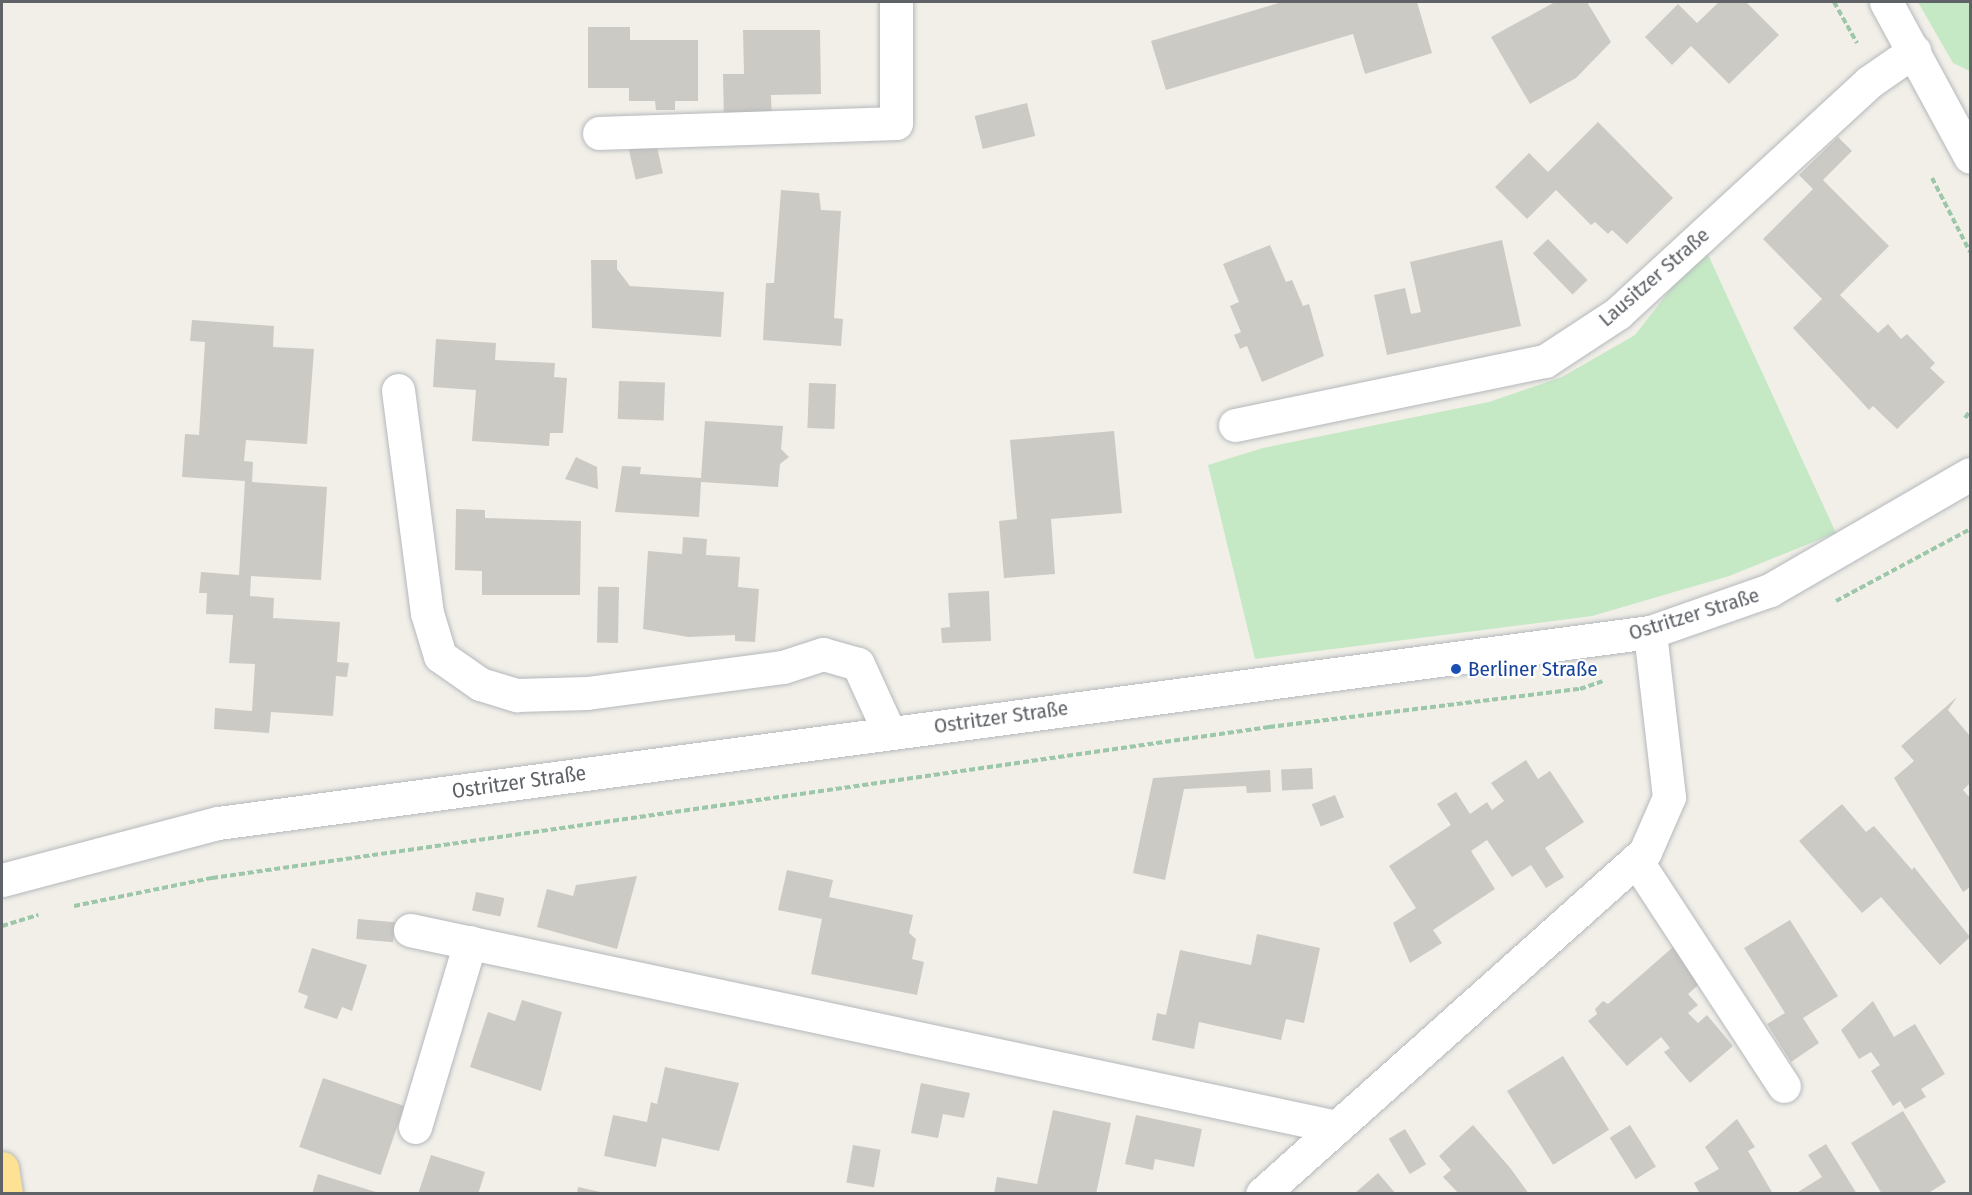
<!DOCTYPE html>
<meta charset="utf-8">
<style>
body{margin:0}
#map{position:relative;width:1972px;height:1195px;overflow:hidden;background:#f1efe8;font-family:"Fira Sans Condensed",sans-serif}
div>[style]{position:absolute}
.green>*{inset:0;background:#c5e8c5}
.building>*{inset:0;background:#cccac5;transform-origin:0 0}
.path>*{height:4px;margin-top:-2px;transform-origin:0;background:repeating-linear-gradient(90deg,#9cc7a9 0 6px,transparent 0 9px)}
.roads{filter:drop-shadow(0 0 2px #b5b8bc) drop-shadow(0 0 2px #b5b8bc)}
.minor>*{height:33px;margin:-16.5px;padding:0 16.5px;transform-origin:16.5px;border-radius:16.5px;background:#fff}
.highway>*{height:33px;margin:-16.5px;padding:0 16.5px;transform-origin:16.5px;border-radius:16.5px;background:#fde293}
.dots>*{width:16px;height:16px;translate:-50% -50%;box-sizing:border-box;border:3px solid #fff;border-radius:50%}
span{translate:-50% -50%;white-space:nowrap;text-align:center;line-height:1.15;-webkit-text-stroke:4.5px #fff;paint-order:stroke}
.street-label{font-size:21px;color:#5f6368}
.transit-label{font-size:21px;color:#164399}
.left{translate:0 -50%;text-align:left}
.frame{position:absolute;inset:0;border:3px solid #5f6368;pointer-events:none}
</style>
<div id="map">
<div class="green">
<div style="clip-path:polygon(1918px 2px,1970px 2px,1970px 71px,1953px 63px)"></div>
<div style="clip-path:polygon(1704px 246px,1836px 533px,1729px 576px,1592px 616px,1255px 659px,1208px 465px,1263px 448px,1489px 402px,1562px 377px,1635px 335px)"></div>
</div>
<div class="building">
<div style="clip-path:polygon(1282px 2px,1417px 2px,1432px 53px,1365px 74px,1353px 34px,1166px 90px,1151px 41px)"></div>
<div style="clip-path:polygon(1555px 2px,1587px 2px,1611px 42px,1576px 78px,1530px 104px,1491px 37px)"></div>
<div style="clip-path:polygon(1719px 2px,1746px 2px,1779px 35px,1729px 84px,1691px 46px,1672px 65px,1645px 37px,1678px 4px,1697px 23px)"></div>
<div style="clip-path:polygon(588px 27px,630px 27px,630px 40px,698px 40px,698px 101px,675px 101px,675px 110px,656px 110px,655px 101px,629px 101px,629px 88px,588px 88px)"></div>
<div style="clip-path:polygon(743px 30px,820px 30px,821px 94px,771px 95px,772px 121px,724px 121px,723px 74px,744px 74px)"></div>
<div style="left:1027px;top:103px;width:34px;height:54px;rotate:76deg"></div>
<div style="clip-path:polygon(1598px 122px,1673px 198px,1627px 244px,1612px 230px,1608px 234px,1595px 222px,1591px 225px,1556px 190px,1527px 219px,1495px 187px,1529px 153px,1548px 172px)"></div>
<div style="clip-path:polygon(1838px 137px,1852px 151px,1823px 180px,1889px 246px,1840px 295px,1878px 333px,1888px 324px,1901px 339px,1907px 334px,1935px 363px,1930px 368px,1945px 382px,1897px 429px,1873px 406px,1869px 410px,1793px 328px,1822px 299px,1763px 239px,1813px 189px,1799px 175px)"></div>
<div style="left:656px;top:143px;width:31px;height:28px;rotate:77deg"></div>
<div style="clip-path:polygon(781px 190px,819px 193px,821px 210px,841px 211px,834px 318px,843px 319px,841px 346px,763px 340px,766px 283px,774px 283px)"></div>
<div style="left:1548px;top:239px;width:57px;height:21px;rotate:46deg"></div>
<div style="clip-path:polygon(1502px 240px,1521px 326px,1387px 355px,1374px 295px,1405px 288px,1411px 314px,1421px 312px,1410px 262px)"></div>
<div style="clip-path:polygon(1270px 245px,1286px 282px,1292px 280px,1303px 306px,1309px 304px,1324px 356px,1262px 382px,1247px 346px,1240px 349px,1234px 335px,1241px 332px,1230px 306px,1239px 302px,1223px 264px)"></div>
<div style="clip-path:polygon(591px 260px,617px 260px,617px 269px,630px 286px,724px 292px,721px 337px,592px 328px)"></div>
<div style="clip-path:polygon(192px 320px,274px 326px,273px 347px,314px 349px,307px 444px,246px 440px,244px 461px,253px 462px,252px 482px,327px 487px,321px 580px,251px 576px,250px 596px,274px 598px,273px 618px,340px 622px,337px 662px,349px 663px,347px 677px,336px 676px,333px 716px,271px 712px,269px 733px,214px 729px,215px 708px,252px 711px,255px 664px,229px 663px,233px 615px,206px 614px,207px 593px,199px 593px,201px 572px,239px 575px,245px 481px,182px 477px,185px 434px,199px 435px,205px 342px,190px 341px)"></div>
<div style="clip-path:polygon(436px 339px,496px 343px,495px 360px,555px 363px,554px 377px,567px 378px,563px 433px,550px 433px,549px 446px,472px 441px,476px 390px,433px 387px)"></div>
<div style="left:619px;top:381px;width:46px;height:38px;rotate:2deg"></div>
<div style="left:809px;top:383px;width:27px;height:45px;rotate:2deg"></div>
<div style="clip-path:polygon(705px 421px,783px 426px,781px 449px,789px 457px,780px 464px,778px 487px,701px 482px,699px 517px,615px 512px,622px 466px,641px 467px,640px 474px,701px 478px)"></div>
<div style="clip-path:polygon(1114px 431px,1122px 513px,1051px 519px,1055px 574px,1004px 578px,999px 521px,1017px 519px,1010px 440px)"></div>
<div style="clip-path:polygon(576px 457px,597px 467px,598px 489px,565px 479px)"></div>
<div style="clip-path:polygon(456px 509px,485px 510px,485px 518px,581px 521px,580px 595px,482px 595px,482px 571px,455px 570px)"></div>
<div style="clip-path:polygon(683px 537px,707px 539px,706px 555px,740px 557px,738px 587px,759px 589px,755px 642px,735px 641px,735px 635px,688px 637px,643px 629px,648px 551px,682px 554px)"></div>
<div style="left:619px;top:587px;width:56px;height:21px;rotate:91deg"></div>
<div style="clip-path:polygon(989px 591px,991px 641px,942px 643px,941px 628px,950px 627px,948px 593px)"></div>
<div style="clip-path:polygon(1957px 697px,1948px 710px,1970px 736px,1970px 783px,1963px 790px,1970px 798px,1970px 887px,1963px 892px,1894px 778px,1914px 761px,1901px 746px)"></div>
<div style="clip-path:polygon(1526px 760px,1538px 779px,1550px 771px,1584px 822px,1545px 848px,1564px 877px,1546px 888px,1531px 865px,1512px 877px,1487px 840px,1471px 851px,1495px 889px,1433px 930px,1442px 943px,1410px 963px,1393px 923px,1416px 908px,1389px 866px,1451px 825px,1437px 804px,1456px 792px,1470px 814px,1487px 802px,1492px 810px,1504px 801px,1491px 783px)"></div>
<div style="left:1312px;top:768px;width:21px;height:31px;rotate:87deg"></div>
<div style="clip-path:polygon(1270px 770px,1271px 792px,1247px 793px,1246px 786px,1184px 789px,1165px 880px,1133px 873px,1153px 778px)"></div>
<div style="left:1335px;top:795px;width:24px;height:25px;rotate:68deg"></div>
<div style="clip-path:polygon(1842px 804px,1866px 832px,1874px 826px,1912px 870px,1914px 867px,1970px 937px,1940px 965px,1881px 897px,1862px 913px,1799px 841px)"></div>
<div style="clip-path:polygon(787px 870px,833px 880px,829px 897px,913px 915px,909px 933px,916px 939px,912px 959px,924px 962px,917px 995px,811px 974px,822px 919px,778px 910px)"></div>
<div style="clip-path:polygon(637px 876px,617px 949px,537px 927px,547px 889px,573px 896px,576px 885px)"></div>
<div style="left:476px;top:892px;width:29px;height:19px;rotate:12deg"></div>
<div style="left:358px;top:919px;width:37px;height:20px;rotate:5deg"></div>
<div style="clip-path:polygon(1790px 920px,1838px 996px,1803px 1018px,1819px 1043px,1791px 1062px,1767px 1024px,1785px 1013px,1744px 948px)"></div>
<div style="clip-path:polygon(1257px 934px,1320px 948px,1304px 1023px,1286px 1019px,1281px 1040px,1199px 1022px,1194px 1049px,1152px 1040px,1157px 1013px,1166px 1015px,1180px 950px,1251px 965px)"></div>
<div style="clip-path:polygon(1680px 941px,1705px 979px,1688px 994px,1698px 1005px,1688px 1013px,1698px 1023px,1707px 1015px,1733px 1046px,1690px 1083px,1664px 1052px,1670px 1048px,1661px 1037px,1627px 1066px,1588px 1021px,1597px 1014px,1595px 1009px,1603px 1001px,1608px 1004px)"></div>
<div style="clip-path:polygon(312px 948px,367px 965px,352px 1011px,342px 1007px,337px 1019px,304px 1008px,308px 996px,298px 992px)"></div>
<div style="clip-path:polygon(522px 1000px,562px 1012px,541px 1091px,470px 1067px,488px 1012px,515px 1021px)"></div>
<div style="clip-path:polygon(1873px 1001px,1894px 1037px,1915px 1024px,1945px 1074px,1921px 1089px,1926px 1097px,1905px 1109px,1900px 1101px,1893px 1106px,1871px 1071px,1880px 1065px,1871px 1052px,1859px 1059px,1841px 1030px)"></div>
<div style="left:1563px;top:1056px;width:87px;height:66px;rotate:58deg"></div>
<div style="clip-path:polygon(665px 1067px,739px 1083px,719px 1151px,662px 1138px,656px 1167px,604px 1156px,613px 1115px,647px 1122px,651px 1102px,657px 1104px)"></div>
<div style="left:323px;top:1078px;width:86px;height:73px;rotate:19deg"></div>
<div style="clip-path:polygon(921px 1083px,970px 1093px,964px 1118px,943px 1114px,938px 1138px,911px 1133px)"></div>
<div style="clip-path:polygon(1053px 1110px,1111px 1123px,1096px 1194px,994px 1194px,997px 1177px,1037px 1184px)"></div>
<div style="clip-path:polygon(1903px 1111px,1946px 1182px,1927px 1194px,1882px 1194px,1851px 1143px)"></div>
<div style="clip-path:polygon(1136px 1115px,1202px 1129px,1194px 1167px,1155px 1159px,1153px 1170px,1125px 1164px)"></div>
<div style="clip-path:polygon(1737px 1119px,1755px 1147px,1748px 1151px,1773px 1194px,1700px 1194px,1694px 1183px,1719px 1169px,1705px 1147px)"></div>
<div style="clip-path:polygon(1473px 1125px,1511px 1169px,1529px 1194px,1459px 1194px,1443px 1177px,1451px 1170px,1439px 1156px)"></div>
<div style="left:1630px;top:1125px;width:49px;height:24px;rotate:58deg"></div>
<div style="left:1405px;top:1129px;width:41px;height:19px;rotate:59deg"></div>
<div style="clip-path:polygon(1826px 1144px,1857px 1194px,1795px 1194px,1822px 1177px,1808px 1155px)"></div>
<div style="left:853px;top:1145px;width:28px;height:38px;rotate:10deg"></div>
<div style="clip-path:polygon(431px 1155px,485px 1172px,478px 1194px,418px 1194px)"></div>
<div style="clip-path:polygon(1378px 1173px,1396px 1194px,1354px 1194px)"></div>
<div style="clip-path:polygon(318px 1174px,379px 1193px,379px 1194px,312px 1194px)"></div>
<div style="clip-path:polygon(578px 1187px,605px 1193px,605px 1194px,577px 1194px)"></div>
</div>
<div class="path">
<div style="left:1834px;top:2px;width:47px;rotate:60.7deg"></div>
<div style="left:1932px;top:178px;width:83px;rotate:62.8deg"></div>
<div style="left:1965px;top:418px;width:9px;rotate:-54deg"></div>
<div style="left:1836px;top:601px;width:152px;rotate:-28.2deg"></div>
<div style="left:74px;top:906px;width:141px;rotate:-11.5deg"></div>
<div style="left:212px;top:878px;width:1068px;rotate:-8.13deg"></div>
<div style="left:1269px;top:727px;width:313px;rotate:-7deg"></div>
<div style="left:1580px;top:689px;width:24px;rotate:-19deg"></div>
<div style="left:2px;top:926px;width:38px;rotate:-17deg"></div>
</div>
<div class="roads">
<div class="minor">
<div style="left:1886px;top:2px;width:176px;rotate:61.5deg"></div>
<div style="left:599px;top:133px;width:297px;rotate:-1.9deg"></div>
<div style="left:896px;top:123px;width:121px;rotate:-90deg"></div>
<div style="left:398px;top:390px;width:225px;rotate:82.6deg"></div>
<div style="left:427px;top:613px;width:45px;rotate:73.2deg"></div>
<div style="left:440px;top:656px;width:49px;rotate:35deg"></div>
<div style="left:480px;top:684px;width:39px;rotate:17deg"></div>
<div style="left:517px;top:695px;width:70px;rotate:-1.6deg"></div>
<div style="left:587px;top:693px;width:198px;rotate:-7.6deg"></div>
<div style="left:783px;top:667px;width:42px;rotate:-18deg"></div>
<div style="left:823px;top:654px;width:36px;rotate:16deg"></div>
<div style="left:858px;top:664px;width:75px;rotate:65.5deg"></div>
<div style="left:1235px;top:425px;width:317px;rotate:-11.7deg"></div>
<div style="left:1545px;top:361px;width:87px;rotate:-33.3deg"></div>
<div style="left:1618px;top:313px;width:341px;rotate:-42.6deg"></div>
<div style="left:1869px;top:82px;width:55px;rotate:-34.6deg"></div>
<div style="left:1636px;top:860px;width:270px;rotate:56.8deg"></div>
<div style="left:2px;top:880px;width:223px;rotate:-14.8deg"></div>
<div style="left:218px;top:823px;width:1445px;rotate:-7.6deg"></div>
<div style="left:1650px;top:632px;width:127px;rotate:-19.3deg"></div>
<div style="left:1770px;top:590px;width:231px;rotate:-30.1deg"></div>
<div style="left:410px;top:930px;width:948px;rotate:12deg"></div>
<div style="left:415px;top:1127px;width:193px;rotate:-73.4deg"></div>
<div style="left:1262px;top:1194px;width:513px;rotate:-41.76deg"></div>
<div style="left:1645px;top:852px;width:60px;rotate:-66.4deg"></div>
<div style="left:1669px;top:797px;width:166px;rotate:-96.6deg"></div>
</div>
<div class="highway">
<div style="left:2px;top:1168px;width:26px;rotate:81deg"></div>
</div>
</div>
<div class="dots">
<div style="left:1456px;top:669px;background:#1a4fb4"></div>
</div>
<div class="street-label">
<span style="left:1654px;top:277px;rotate:-41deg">Lausitzer Straße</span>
<span style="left:1694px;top:614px;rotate:-17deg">Ostritzer Straße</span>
<span style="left:1001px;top:717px;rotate:-8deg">Ostritzer Straße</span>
<span style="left:519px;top:782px;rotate:-8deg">Ostritzer Straße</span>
</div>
<div class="transit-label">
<span class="left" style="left:1468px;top:669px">Berliner Straße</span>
</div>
<div class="frame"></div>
</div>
